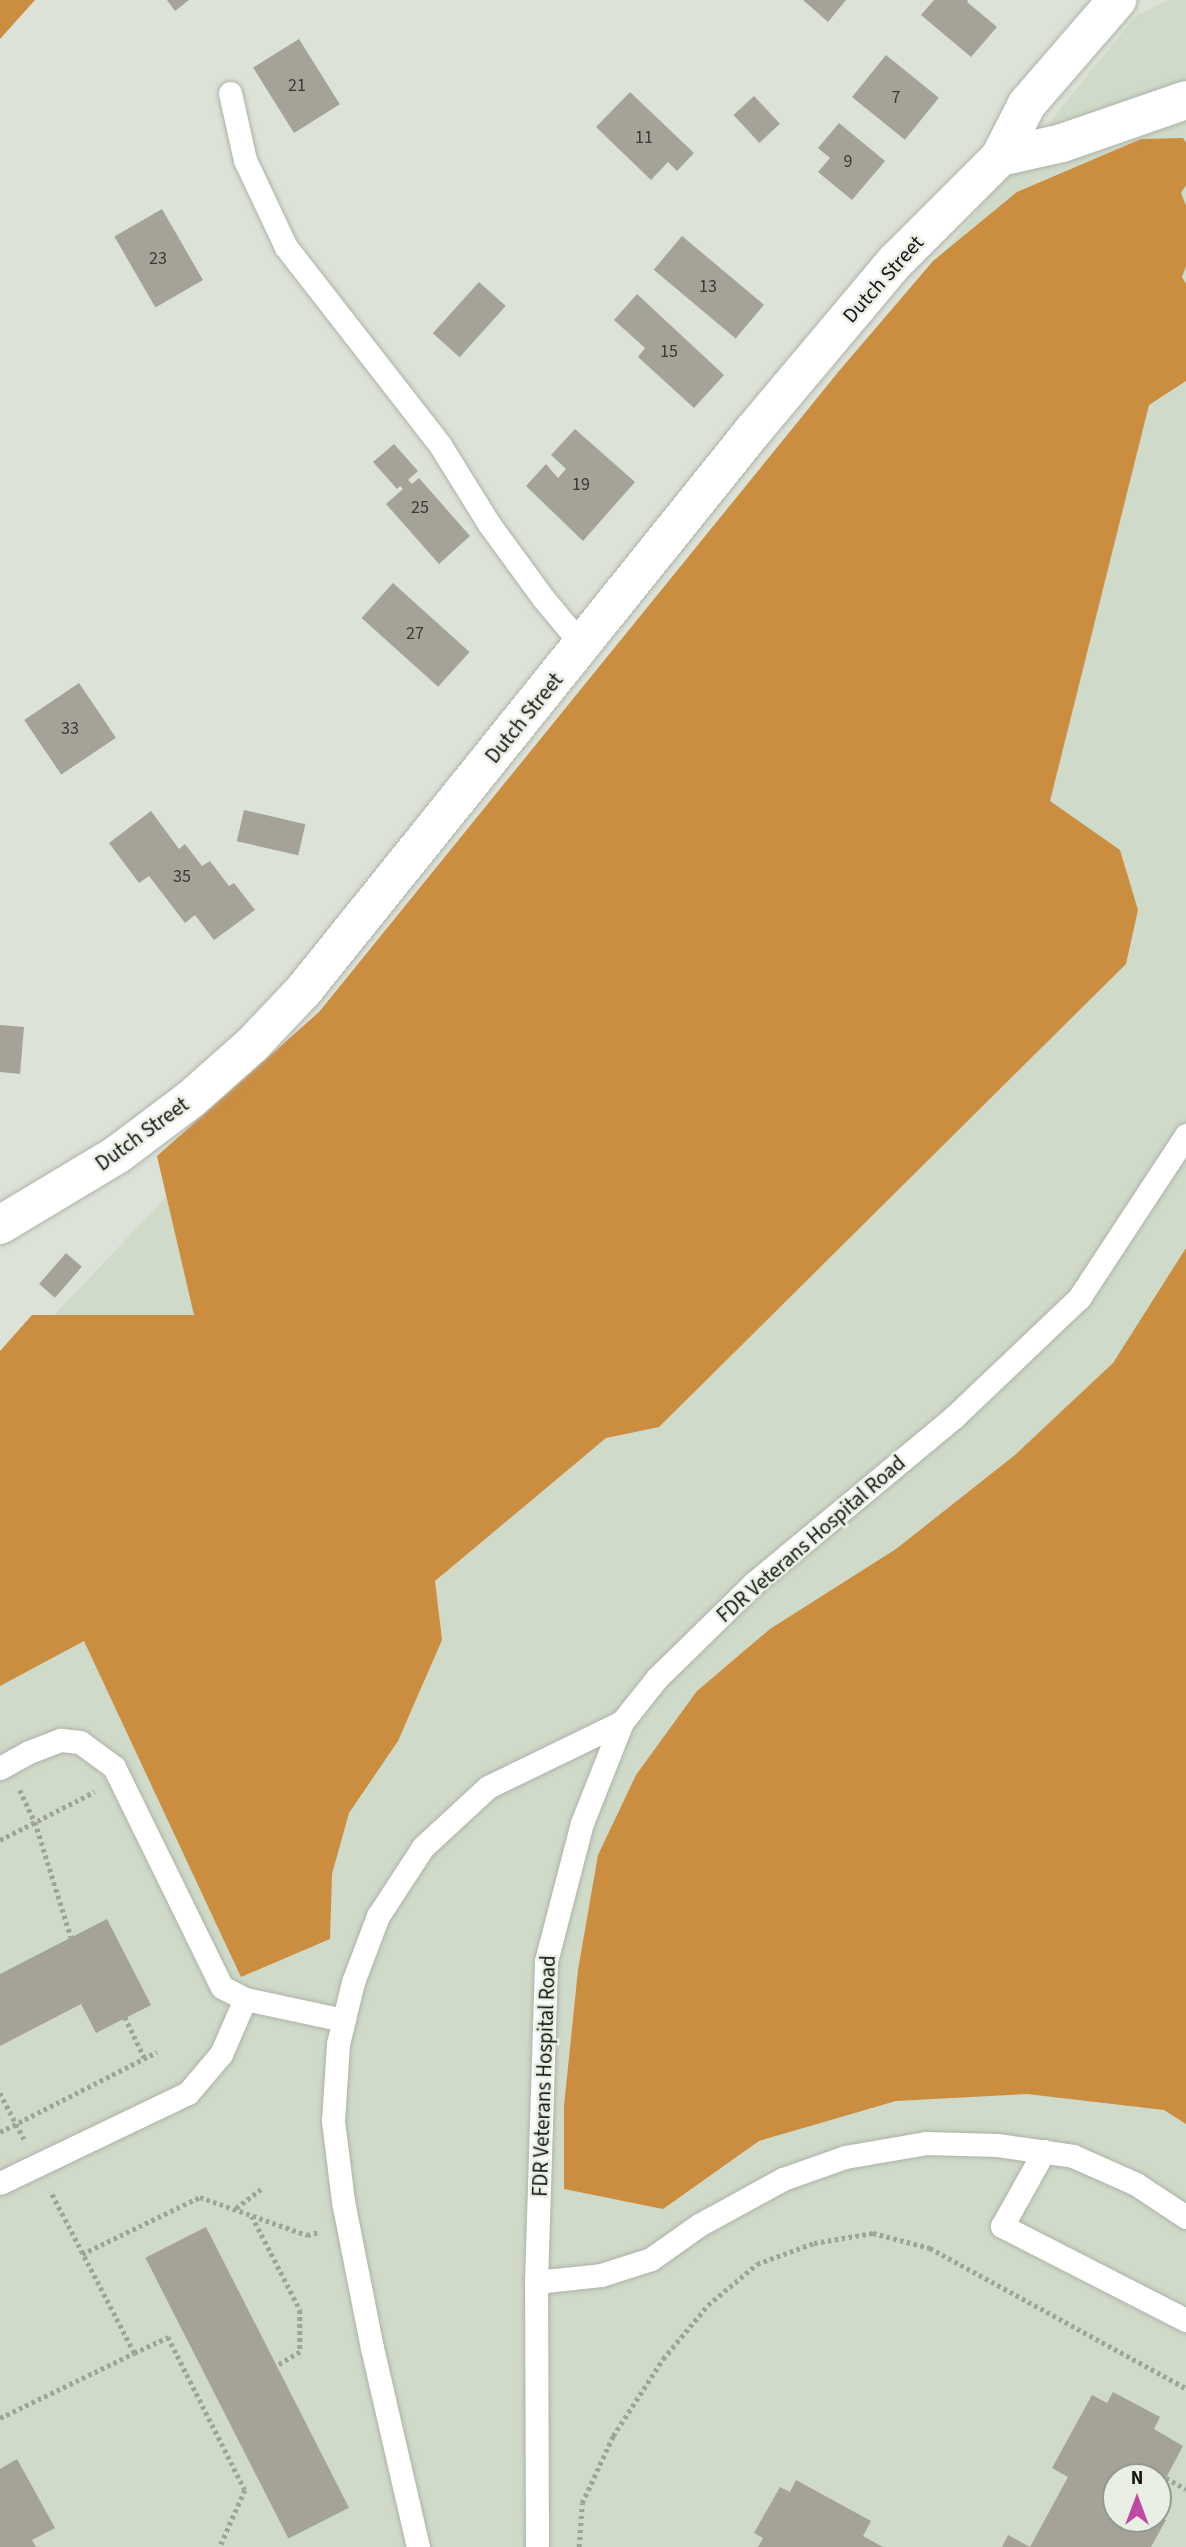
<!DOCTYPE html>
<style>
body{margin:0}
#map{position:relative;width:1186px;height:2547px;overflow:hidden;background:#dce2d7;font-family:"Source Sans 3",sans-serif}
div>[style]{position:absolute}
.built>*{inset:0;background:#d0dac8}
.forest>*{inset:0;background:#cb8d40}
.building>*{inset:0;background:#a5a398;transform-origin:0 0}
.path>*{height:4.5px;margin-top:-2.25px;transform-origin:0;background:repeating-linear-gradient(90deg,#9fa49b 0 3.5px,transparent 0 7px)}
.roads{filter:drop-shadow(0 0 2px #adb3a8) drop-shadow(0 0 2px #adb3a8)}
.lane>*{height:23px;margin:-11.5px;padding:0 11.5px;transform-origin:11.5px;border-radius:11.5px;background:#fff}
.secondary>*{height:38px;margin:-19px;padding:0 19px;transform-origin:19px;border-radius:19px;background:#fff}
span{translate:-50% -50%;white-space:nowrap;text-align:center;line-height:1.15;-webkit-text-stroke:5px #e9efe4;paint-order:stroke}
.number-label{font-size:18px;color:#383934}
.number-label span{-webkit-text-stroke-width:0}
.street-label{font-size:21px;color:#141612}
.north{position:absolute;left:1102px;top:2463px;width:70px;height:70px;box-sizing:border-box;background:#e9efe4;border:2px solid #949890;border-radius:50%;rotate:0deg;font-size:19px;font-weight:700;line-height:28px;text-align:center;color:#141612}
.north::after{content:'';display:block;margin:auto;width:24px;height:32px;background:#be4aa3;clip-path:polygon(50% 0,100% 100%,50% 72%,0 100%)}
</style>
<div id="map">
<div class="built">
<div style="clip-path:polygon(evenodd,1167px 0,1186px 0,1186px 2547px,0 2547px,0 1372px,224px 1136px,1135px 17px,1167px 0,1116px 2477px,1158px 2477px,1158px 2519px,1116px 2519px,1116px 2477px)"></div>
</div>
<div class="forest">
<div style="clip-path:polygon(0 0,35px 0,0 39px)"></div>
<div style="clip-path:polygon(1183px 138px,1186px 143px,1186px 185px,1181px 193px,1186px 206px,1186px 266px,1182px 277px,1186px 284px,1186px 381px,1149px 405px,1050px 801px,1120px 850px,1138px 910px,1126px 964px,659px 1427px,606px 1438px,435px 1581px,442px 1640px,398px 1741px,349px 1813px,332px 1874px,330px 1939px,241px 1977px,84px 1641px,0 1686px,0 1351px,32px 1315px,194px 1315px,157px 1156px,319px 1012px,839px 371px,933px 261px,1017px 192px,1141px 139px)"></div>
<div style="clip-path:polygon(1186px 1248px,1186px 2124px,1164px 2110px,1027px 2094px,896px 2101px,759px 2141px,663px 2209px,564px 2189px,564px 2106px,578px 1970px,598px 1855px,636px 1775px,697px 1691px,770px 1629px,896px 1549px,1015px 1455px,1113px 1363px)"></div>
</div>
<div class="building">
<div style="clip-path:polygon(167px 0,189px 0,175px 11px)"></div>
<div style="clip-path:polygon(803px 0,846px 0,828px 22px)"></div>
<div style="clip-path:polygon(934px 0,968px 0,967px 2px,997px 27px,971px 57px,921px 15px)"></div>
<div style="left:299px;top:39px;width:77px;height:54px;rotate:58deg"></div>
<div style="left:886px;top:55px;width:68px;height:54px;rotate:39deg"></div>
<div style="clip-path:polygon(630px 92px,694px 153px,677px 171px,668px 162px,651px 180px,596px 127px)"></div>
<div style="left:754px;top:96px;width:38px;height:28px;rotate:47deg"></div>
<div style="clip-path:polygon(839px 123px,885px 161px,852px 200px,818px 172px,830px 158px,818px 148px)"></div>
<div style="left:162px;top:209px;width:82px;height:55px;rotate:60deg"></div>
<div style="left:682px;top:236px;width:107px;height:44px;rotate:40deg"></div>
<div style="left:479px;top:282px;width:36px;height:69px;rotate:42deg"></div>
<div style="clip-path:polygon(637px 294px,724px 375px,694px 408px,638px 357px,645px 348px,614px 320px)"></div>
<div style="clip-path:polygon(575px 429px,635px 482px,583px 541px,526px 486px,546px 464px,558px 478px,566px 469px,551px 455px)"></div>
<div style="clip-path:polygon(394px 444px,418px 471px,408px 480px,412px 484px,419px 478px,470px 536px,439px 564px,386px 504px,403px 489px,400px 486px,397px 489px,373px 462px)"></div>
<div style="left:393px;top:583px;width:103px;height:47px;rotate:42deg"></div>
<div style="left:79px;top:683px;width:66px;height:66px;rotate:56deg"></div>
<div style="left:244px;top:810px;width:63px;height:32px;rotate:13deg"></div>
<div style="clip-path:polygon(151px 811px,179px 849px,185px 844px,202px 866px,210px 861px,229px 886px,234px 883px,255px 910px,214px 940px,195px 915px,185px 923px,149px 876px,139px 883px,109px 843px)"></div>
<div style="clip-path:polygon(0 1025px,24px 1027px,20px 1074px,0 1072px)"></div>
<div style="left:66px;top:1253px;width:21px;height:41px;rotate:41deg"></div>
<div style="clip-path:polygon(107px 1919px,151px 2005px,96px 2033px,81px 2004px,0 2046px,0 1974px)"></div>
<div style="left:206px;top:2227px;width:315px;height:68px;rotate:63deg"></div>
<div style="clip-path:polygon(1113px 2392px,1160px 2417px,1154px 2429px,1183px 2446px,1158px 2493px,1158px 2477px,1116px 2477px,1116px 2519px,1158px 2519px,1158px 2516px,1166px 2520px,1151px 2547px,1002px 2547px,1008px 2535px,1030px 2547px,1068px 2477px,1052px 2468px,1092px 2395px,1107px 2403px)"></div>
<div style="clip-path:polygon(17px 2459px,55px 2528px,32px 2540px,36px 2547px,0 2547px,0 2469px)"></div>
<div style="clip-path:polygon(796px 2480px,871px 2521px,863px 2536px,883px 2547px,758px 2547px,763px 2538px,754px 2533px,780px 2487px,790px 2492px)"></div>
</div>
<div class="path">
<div style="left:20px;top:1790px;width:35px;rotate:65deg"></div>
<div style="left:35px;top:1822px;width:121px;rotate:72.6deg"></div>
<div style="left:0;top:1840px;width:106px;rotate:-27.1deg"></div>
<div style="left:125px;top:2017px;width:47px;rotate:64.5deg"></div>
<div style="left:0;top:2093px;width:52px;rotate:62.4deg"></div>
<div style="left:0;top:2132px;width:176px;rotate:-27deg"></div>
<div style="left:236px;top:2208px;width:31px;rotate:-37deg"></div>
<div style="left:252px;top:2216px;width:106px;rotate:62.9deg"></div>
<div style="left:300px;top:2310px;width:42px;rotate:90deg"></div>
<div style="left:300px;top:2352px;width:27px;rotate:149deg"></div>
<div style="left:82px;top:2254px;width:131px;rotate:-25.8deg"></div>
<div style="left:200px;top:2197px;width:114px;rotate:19.6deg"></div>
<div style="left:307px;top:2235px;width:12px;rotate:-14deg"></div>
<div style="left:134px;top:2353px;width:38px;rotate:-25deg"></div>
<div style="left:168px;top:2337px;width:171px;rotate:63.3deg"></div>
<div style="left:245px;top:2490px;width:62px;rotate:113.7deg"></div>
<div style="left:0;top:2418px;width:149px;rotate:-25.9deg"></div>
<div style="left:134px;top:2353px;width:182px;rotate:-117.4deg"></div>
<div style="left:1166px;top:2478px;width:23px;rotate:29deg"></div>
<div style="left:579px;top:2547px;width:44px;rotate:-86.1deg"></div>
<div style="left:582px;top:2503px;width:74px;rotate:-65.2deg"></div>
<div style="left:613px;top:2436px;width:92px;rotate:-57deg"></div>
<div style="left:663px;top:2359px;width:70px;rotate:-50.2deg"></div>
<div style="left:708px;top:2305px;width:64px;rotate:-39.9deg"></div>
<div style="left:757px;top:2264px;width:61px;rotate:-20.2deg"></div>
<div style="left:814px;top:2243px;width:60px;rotate:-9.6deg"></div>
<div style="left:873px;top:2233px;width:59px;rotate:14.7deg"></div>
<div style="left:930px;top:2248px;width:292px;rotate:28.7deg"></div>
</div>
<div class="roads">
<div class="lane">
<div style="left:230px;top:93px;width:69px;rotate:77.4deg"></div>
<div style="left:245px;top:160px;width:96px;rotate:64.8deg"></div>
<div style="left:286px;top:247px;width:251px;rotate:52.1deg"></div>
<div style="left:440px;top:445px;width:93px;rotate:58.2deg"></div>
<div style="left:489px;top:524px;width:92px;rotate:53.9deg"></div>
<div style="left:543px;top:598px;width:61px;rotate:50.3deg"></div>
<div style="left:0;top:1768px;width:33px;rotate:-29deg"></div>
<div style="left:29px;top:1752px;width:34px;rotate:-21deg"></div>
<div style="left:61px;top:1740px;width:19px;rotate:6deg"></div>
<div style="left:80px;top:1742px;width:42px;rotate:36.3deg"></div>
<div style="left:114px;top:1767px;width:245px;rotate:63.9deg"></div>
<div style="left:222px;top:1987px;width:26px;rotate:28deg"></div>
<div style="left:245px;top:1999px;width:101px;rotate:12deg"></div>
<div style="left:1044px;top:2151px;width:86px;rotate:119.2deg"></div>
<div style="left:1002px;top:2226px;width:207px;rotate:27.1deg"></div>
<div style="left:0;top:2183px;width:208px;rotate:-25.6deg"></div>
<div style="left:188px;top:2093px;width:51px;rotate:-49.8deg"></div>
<div style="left:221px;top:2054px;width:60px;rotate:-66.4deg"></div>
<div style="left:536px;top:2282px;width:65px;rotate:-6.1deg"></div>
<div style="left:601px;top:2275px;width:52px;rotate:-17.7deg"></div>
<div style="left:651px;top:2259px;width:59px;rotate:-35.3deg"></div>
<div style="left:699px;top:2225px;width:96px;rotate:-28.7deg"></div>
<div style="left:783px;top:2179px;width:66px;rotate:-19.5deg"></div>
<div style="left:845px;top:2157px;width:82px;rotate:-9.8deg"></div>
<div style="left:926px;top:2143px;width:71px;rotate:1.6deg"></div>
<div style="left:997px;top:2145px;width:77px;rotate:8.2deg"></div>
<div style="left:1073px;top:2156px;width:69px;rotate:24deg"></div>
<div style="left:1136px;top:2184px;width:60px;rotate:33.4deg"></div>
<div style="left:418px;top:2547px;width:204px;rotate:-103deg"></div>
<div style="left:372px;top:2348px;width:150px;rotate:-101.2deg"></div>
<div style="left:343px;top:2201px;width:81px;rotate:-97.1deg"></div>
<div style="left:333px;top:2121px;width:77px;rotate:-86.3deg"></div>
<div style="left:338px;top:2044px;width:64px;rotate:-76.4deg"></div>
<div style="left:353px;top:1982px;width:71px;rotate:-69.3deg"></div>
<div style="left:378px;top:1916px;width:82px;rotate:-56.9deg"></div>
<div style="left:423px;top:1847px;width:88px;rotate:-42.7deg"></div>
<div style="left:488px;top:1787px;width:149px;rotate:-25.9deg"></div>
<div style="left:537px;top:2547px;width:265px;rotate:-90.2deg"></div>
<div style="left:536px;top:2282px;width:321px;rotate:-88.2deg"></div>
<div style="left:546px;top:1961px;width:143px;rotate:-75.4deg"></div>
<div style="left:582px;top:1823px;width:109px;rotate:-68.4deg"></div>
<div style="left:622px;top:1722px;width:56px;rotate:-51.5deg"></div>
<div style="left:657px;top:1678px;width:136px;rotate:-44.4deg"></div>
<div style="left:754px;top:1583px;width:260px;rotate:-39.7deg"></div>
<div style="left:954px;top:1417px;width:173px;rotate:-43.6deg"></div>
<div style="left:1079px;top:1298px;width:195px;rotate:-56.7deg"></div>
</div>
<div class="secondary">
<div style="left:1000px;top:157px;width:64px;rotate:-12.7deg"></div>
<div style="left:1062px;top:143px;width:131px;rotate:-19.1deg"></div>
<div style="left:0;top:1225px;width:138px;rotate:-31deg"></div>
<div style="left:118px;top:1154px;width:91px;rotate:-37deg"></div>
<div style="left:191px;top:1099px;width:81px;rotate:-41.5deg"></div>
<div style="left:252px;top:1045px;width:76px;rotate:-46.6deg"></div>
<div style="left:304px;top:990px;width:717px;rotate:-51.23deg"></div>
<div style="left:753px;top:431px;width:221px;rotate:-50deg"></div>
<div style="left:895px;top:262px;width:148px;rotate:-45deg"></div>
<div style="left:1000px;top:157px;width:59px;rotate:-63deg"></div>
<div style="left:1027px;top:104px;width:138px;rotate:-49.1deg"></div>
</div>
</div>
<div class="number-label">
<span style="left:297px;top:86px">21</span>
<span style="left:896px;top:98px">7</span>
<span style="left:644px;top:138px">11</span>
<span style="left:848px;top:162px">9</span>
<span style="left:158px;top:259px">23</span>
<span style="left:708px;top:287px">13</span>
<span style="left:669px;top:352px">15</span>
<span style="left:581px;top:485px">19</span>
<span style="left:420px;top:508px">25</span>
<span style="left:415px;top:634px">27</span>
<span style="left:70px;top:729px">33</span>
<span style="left:182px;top:877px">35</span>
</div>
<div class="street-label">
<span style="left:883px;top:279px;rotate:-48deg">Dutch Street</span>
<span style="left:524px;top:718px;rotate:-51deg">Dutch Street</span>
<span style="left:142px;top:1134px;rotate:-36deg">Dutch Street</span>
<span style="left:811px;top:1539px;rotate:-41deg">FDR Veterans Hospital Road</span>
<span style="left:544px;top:2076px;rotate:-88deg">FDR Veterans Hospital Road</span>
</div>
<div class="north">N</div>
</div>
